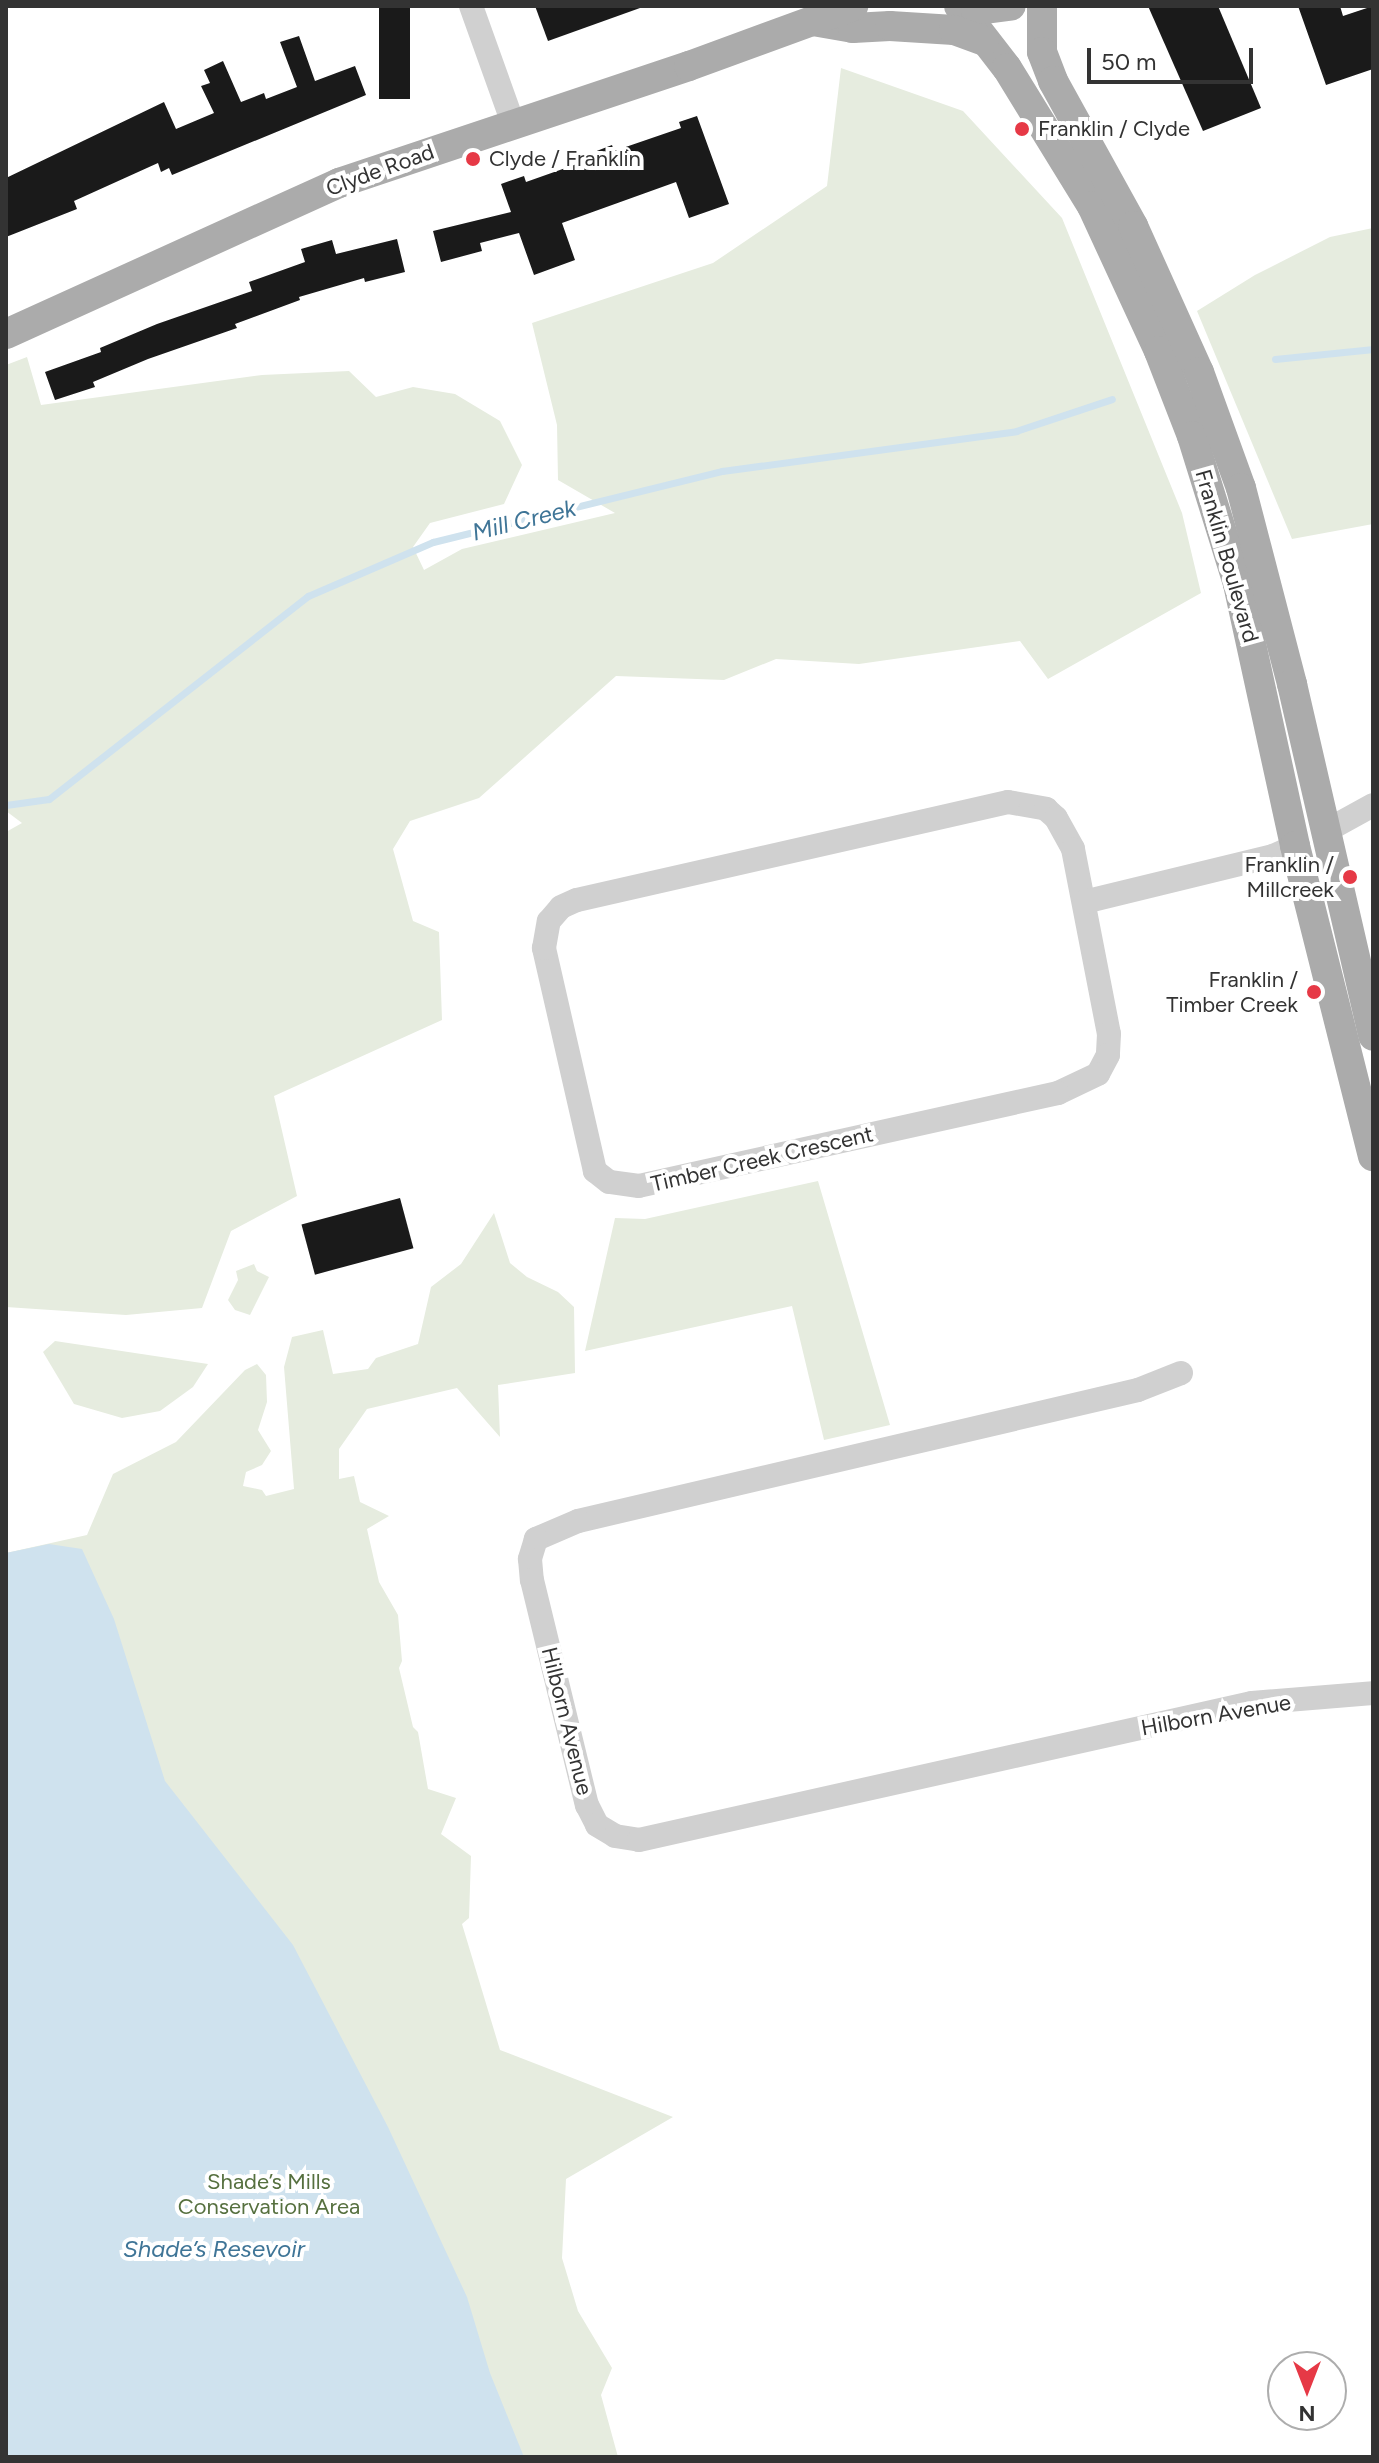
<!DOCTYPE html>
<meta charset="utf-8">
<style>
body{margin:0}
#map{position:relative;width:1379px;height:2463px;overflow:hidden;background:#fff;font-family:Figtree,sans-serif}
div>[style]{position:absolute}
.green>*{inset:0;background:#e6ecdf}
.water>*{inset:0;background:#cfe2ee}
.stream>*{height:7px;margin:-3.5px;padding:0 3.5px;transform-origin:3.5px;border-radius:3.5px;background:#cfe2ee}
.building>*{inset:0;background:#1a1a1a;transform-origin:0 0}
.minor>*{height:24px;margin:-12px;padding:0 12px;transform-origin:12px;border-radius:12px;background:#d0d0d0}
.major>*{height:30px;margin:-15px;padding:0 15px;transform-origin:15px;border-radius:15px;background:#ababab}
.dots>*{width:22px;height:22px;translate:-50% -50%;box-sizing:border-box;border:4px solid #fff;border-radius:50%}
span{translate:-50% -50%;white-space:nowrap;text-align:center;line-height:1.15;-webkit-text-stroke:8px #fff;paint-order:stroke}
.poi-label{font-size:22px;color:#333}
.left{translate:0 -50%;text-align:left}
.right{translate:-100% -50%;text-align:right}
.street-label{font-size:22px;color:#333}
.park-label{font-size:22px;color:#56703f}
.water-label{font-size:24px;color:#3f7597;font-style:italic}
.frame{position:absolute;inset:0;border:8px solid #333;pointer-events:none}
.north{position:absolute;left:1267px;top:2351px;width:80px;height:80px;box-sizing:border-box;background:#fff;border:2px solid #adadad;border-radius:50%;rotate:180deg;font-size:22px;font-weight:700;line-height:32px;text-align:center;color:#333}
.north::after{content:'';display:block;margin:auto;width:28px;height:36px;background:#e63946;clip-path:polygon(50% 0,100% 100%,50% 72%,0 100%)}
.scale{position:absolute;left:1087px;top:48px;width:166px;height:36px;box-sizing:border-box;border:4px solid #333;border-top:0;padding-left:10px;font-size:24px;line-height:28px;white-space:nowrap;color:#333;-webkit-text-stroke:6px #fff;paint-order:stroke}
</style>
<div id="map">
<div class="green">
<div style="clip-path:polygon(841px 68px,963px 111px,1062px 218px,1182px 513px,1201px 593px,1048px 679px,1020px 641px,859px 664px,776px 659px,724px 680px,616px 676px,479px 798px,410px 821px,393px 849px,413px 921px,439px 932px,442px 1020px,274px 1096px,297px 1196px,231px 1231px,202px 1308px,126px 1315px,6px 1307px,6px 832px,22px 823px,6px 811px,6px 365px,27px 357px,41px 405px,262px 375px,349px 371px,376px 397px,413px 387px,455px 394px,500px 421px,522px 465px,504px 504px,430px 523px,413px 547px,424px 570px,462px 549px,615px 513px,558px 480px,557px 425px,532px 323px,713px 263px,827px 186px)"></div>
<div style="clip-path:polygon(1373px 228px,1373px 524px,1292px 539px,1197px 311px,1255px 275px,1330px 237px)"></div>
<div style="clip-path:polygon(818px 1181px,890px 1425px,824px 1440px,792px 1306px,585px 1351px,615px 1218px,645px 1219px)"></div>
<div style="clip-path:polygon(494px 1213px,510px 1263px,527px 1277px,558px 1292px,574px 1307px,575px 1373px,498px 1385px,500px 1437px,457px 1388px,367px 1409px,339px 1449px,339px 1479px,354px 1476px,360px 1502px,389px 1516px,367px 1529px,379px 1582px,398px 1615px,402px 1661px,399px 1668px,413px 1727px,418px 1732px,428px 1789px,456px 1798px,441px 1834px,471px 1856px,469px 1918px,462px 1924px,500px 2050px,673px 2117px,566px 2179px,562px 2258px,578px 2311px,612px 2368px,601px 2395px,618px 2457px,6px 2457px,6px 1553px,87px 1535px,113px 1474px,176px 1442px,245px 1370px,257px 1364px,266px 1375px,267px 1402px,258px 1430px,271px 1451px,262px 1465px,246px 1472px,243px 1486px,262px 1490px,266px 1496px,294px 1489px,284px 1367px,292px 1337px,323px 1330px,333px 1374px,368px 1369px,376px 1358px,418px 1344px,431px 1287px,461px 1264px)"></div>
<div style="clip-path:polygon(254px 1264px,257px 1271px,269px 1277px,250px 1315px,235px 1310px,228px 1300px,238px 1280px,236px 1271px)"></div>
<div style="clip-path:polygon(55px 1341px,208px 1364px,193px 1387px,160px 1411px,122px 1418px,74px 1404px,43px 1352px)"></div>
</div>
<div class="water">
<div style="clip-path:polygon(49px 1544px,82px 1549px,114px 1619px,165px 1781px,293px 1945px,388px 2127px,467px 2297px,490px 2373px,524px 2457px,6px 2457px,6px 1553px)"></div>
</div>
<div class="stream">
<div style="left:1275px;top:359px;width:99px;rotate:-5.8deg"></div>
<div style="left:6px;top:805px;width:43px;rotate:-7.9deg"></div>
<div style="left:49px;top:799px;width:329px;rotate:-38.1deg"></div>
<div style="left:308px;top:596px;width:136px;rotate:-23.4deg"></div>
<div style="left:433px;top:542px;width:298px;rotate:-13.8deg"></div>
<div style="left:722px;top:471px;width:297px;rotate:-7.7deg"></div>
<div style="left:1016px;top:431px;width:101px;rotate:-18.4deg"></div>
</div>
<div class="building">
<div style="left:379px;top:6px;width:31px;height:93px"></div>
<div style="clip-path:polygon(535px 6px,639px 6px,640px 8px,548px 41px)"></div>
<div style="clip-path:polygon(1148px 6px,1218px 6px,1261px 108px,1203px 131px)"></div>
<div style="clip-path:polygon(1298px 6px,1340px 6px,1343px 16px,1373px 6px,1373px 69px,1326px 85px)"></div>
<div style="clip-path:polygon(299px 36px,315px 81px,355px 66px,366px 95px,172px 175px,169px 168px,161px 172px,158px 163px,74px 201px,77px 209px,6px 237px,6px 178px,164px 102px,176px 129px,214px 113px,201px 86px,210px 83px,204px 70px,223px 61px,241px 102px,264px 93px,266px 99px,297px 87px,280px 42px)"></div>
<div style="clip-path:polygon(697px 116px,729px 204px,689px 218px,676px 182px,562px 223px,575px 260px,534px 275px,519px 233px,480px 243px,482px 251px,441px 262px,433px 231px,511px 212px,501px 184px,524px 176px,526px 182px,591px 159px,589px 154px,612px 145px,614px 151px,681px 128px,679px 122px)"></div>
<div style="clip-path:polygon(397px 239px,405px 272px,365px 282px,364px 278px,299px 297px,300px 300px,235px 324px,237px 328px,148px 359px,93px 382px,95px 387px,55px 400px,45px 372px,101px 352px,100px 348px,157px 324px,252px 291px,249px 282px,305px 262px,301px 249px,332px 240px,336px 254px)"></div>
<div style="left:400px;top:1198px;width:52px;height:102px;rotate:75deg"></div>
</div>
<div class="minor">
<div style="left:471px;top:6px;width:124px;rotate:70.3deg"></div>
<div style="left:1008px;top:802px;width:39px;rotate:10deg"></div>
<div style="left:1046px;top:809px;width:13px;rotate:42deg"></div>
<div style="left:1056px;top:818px;width:35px;rotate:61deg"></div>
<div style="left:1073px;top:849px;width:188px;rotate:79deg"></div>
<div style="left:1109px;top:1034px;width:21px;rotate:93deg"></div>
<div style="left:1108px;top:1055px;width:21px;rotate:118deg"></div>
<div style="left:1098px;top:1074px;width:44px;rotate:154.6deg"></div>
<div style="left:1058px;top:1093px;width:429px;rotate:167.5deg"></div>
<div style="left:639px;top:1186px;width:30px;rotate:-172deg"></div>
<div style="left:609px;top:1182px;width:18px;rotate:-142deg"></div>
<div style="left:595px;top:1171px;width:229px;rotate:-102.9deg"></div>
<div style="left:544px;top:948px;width:27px;rotate:-80deg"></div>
<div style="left:549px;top:921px;width:18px;rotate:-49deg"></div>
<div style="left:561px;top:907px;width:17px;rotate:-24deg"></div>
<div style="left:577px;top:900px;width:442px;rotate:-12.8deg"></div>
<div style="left:1324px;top:832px;width:56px;rotate:-28.9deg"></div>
<div style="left:1084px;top:902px;width:195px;rotate:-13.7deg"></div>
<div style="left:1273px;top:856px;width:24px;rotate:-24deg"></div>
<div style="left:1181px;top:1373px;width:46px;rotate:158.4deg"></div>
<div style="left:1138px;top:1390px;width:575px;rotate:166.83deg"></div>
<div style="left:578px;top:1521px;width:46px;rotate:156.8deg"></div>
<div style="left:536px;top:1539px;width:21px;rotate:107deg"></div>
<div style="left:530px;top:1559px;width:21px;rotate:85deg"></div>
<div style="left:532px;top:1580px;width:232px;rotate:76.3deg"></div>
<div style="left:587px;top:1805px;width:22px;rotate:63deg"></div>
<div style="left:597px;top:1825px;width:21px;rotate:31deg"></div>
<div style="left:615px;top:1836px;width:24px;rotate:9deg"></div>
<div style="left:639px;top:1840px;width:628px;rotate:-12.6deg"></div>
<div style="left:1252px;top:1703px;width:121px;rotate:-4.7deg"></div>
</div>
<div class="major">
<div style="left:959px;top:6px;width:78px;rotate:52.3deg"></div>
<div style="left:1007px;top:68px;width:162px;rotate:58.4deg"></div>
<div style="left:1092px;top:206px;width:160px;rotate:65.2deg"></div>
<div style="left:1159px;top:351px;width:91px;rotate:68.8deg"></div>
<div style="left:1192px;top:436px;width:155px;rotate:72.7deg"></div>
<div style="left:1238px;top:584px;width:268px;rotate:77.7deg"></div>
<div style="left:1295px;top:846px;width:320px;rotate:75.9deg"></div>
<div style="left:961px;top:6px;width:16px;rotate:15deg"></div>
<div style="left:976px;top:10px;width:35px;rotate:-7deg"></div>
<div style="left:1042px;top:6px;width:46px;rotate:90deg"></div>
<div style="left:1042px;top:52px;width:31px;rotate:69deg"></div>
<div style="left:1053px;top:81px;width:166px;rotate:61.1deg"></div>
<div style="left:1133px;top:226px;width:160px;rotate:65.7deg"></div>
<div style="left:1199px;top:372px;width:123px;rotate:70.1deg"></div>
<div style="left:1241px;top:488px;width:203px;rotate:75.4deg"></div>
<div style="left:1292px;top:684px;width:361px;rotate:77deg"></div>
<div style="left:813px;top:21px;width:41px;rotate:9.9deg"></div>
<div style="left:853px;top:28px;width:37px;rotate:-3deg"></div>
<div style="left:890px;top:26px;width:64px;rotate:3.6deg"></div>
<div style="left:954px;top:30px;width:32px;rotate:20deg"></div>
<div style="left:6px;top:334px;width:366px;rotate:-24.4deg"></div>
<div style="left:339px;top:183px;width:369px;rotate:-18.5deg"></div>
<div style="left:689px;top:66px;width:175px;rotate:-20.1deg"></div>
</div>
<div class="dots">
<div style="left:1022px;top:129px;background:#e63946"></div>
<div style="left:473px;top:159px;background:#e63946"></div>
<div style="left:1350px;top:877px;background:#e63946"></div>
<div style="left:1314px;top:992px;background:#e63946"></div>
</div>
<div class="poi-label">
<span class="left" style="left:1038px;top:129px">Franklin / Clyde</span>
<span class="left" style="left:489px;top:159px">Clyde / Franklin</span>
<span class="right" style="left:1334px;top:877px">Franklin /<br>Millcreek</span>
<span class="right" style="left:1298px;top:992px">Franklin /<br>Timber Creek</span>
</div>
<div class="street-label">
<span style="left:380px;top:170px;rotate:-20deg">Clyde Road</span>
<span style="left:1227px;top:556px;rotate:74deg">Franklin Boulevard</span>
<span style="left:762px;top:1159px;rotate:-13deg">Timber Creek Crescent</span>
<span style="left:1216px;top:1715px;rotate:-10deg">Hilborn Avenue</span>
<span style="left:567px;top:1721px;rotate:76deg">Hilborn Avenue</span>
</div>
<div class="park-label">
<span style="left:269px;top:2194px">Shade’s Mills<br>Conservation Area</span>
</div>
<div class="water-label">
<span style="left:524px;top:520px;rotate:-14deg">Mill Creek</span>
<span style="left:214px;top:2249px">Shade’s Resevoir</span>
</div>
<div class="frame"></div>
<div class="north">N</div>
<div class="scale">50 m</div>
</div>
